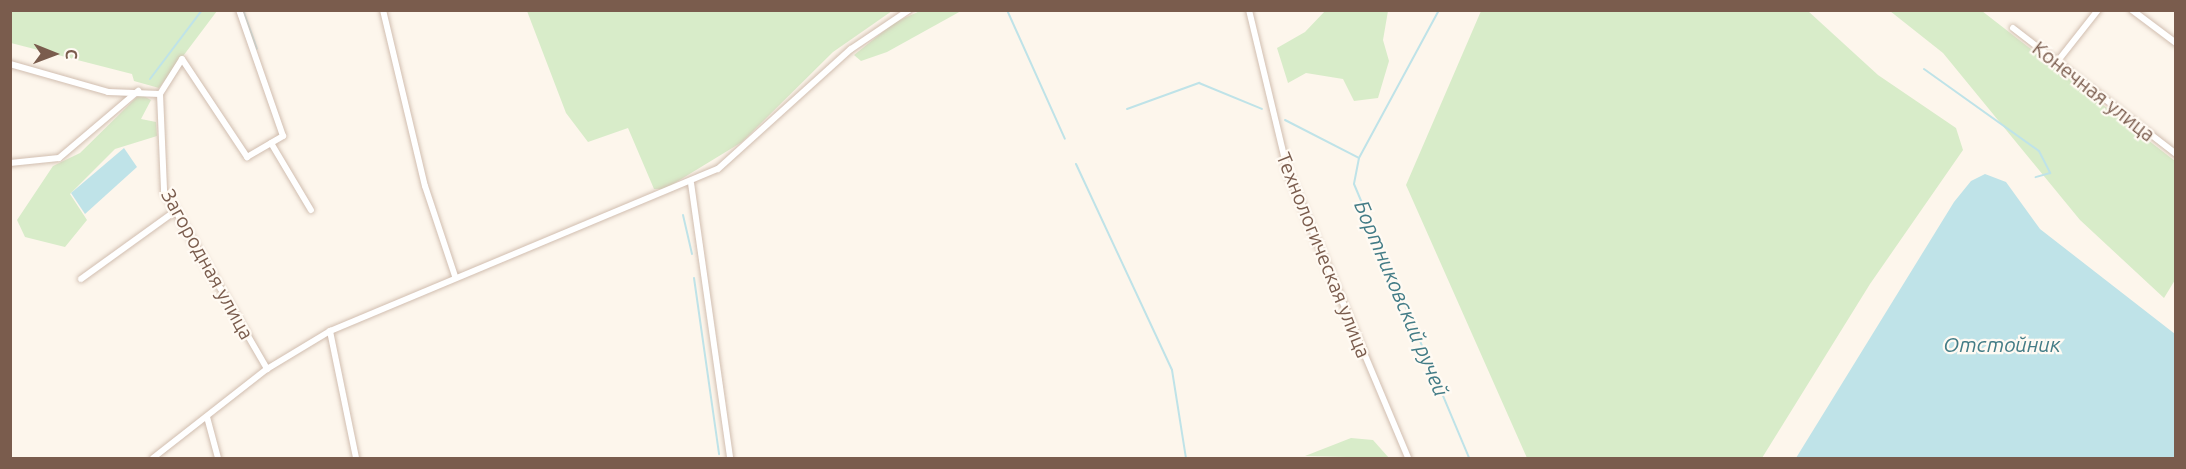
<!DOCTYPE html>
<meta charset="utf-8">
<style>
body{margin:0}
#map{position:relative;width:2186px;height:469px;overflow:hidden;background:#fdf6ec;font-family:Ubuntu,sans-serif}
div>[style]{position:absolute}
.green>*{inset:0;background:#d8ecc9}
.water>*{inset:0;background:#bfe3e8}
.stream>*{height:2px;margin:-1px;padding:0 1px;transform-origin:1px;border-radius:1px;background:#bfe3e8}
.roads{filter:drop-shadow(0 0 2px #d1beb0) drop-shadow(0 0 2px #d1beb0)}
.minor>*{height:6px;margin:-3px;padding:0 3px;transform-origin:3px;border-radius:3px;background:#fff}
span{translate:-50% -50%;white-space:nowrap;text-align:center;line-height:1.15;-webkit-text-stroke:4.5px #fffaf3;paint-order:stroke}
.street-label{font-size:20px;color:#7a5c4d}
.water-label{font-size:21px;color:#437c86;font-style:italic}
.frame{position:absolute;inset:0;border:12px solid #7a5c4d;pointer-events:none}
.north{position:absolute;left:24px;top:24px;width:60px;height:60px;-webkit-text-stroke:4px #fffaf3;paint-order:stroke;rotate:91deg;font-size:16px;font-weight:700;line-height:24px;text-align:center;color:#7a5c4d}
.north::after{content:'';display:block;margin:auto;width:21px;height:27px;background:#7a5c4d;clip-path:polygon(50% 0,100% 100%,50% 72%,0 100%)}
</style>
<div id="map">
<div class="green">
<div style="clip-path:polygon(922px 10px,961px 11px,887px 52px,861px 61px,854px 55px,894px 23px)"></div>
<div style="clip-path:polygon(10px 11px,217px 11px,159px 88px,134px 81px,132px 74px,11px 43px)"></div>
<div style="clip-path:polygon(527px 11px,892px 11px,833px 52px,742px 142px,665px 189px,654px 189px,628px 128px,588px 142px,566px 113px)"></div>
<div style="clip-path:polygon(1325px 11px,1388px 11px,1383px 40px,1389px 61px,1378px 98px,1354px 101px,1343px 79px,1306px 73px,1288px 83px,1277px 48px,1305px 32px)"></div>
<div style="clip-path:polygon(1481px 11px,1808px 11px,1878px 75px,1956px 128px,1963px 150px,1870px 284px,1762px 458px,1527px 458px,1406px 185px)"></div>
<div style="clip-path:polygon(1890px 11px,1982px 11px,2175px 161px,2175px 280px,2164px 298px,2080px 220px,1943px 53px)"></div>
<div style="clip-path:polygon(140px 94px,151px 100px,141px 119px,156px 122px,157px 136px,115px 149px,70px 194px,87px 220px,65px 247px,25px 237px,17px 220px,53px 166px,80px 153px)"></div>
<div style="clip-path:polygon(1351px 438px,1373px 440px,1389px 458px,1305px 456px)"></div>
</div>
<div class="water">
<div style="clip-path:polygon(124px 148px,137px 167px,85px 214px,71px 193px)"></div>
<div style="clip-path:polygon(1985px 174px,2006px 182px,2040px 229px,2175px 334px,2175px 458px,1796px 458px,1954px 202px,1971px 181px)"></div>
</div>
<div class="stream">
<div style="left:243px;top:10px;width:41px;rotate:70.3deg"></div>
<div style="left:1007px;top:10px;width:141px;rotate:65.8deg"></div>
<div style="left:1439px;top:10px;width:168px;rotate:118.4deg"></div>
<div style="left:1359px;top:158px;width:26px;rotate:101deg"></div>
<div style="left:1354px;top:184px;width:297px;rotate:67.2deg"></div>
<div style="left:1924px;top:69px;width:141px;rotate:35.5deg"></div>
<div style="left:2039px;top:151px;width:25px;rotate:63deg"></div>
<div style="left:2050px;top:173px;width:15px;rotate:164deg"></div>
<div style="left:150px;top:79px;width:86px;rotate:-53deg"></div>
<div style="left:1127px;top:109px;width:77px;rotate:-19.9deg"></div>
<div style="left:1199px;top:83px;width:68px;rotate:22.4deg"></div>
<div style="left:1285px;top:120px;width:83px;rotate:27.2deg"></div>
<div style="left:1076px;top:164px;width:227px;rotate:65deg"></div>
<div style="left:1172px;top:370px;width:89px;rotate:81deg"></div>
<div style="left:683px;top:215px;width:40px;rotate:77deg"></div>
<div style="left:694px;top:278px;width:178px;rotate:81.9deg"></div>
</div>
<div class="roads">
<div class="minor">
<div style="left:383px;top:10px;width:181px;rotate:76.6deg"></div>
<div style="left:425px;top:186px;width:95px;rotate:71.6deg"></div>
<div style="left:1249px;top:10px;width:167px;rotate:76.5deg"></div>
<div style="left:1288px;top:172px;width:310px;rotate:67.2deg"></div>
<div style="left:2132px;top:10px;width:55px;rotate:36.9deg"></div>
<div style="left:2013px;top:28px;width:206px;rotate:37.7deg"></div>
<div style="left:2057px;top:62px;width:66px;rotate:-51.7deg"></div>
<div style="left:10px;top:64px;width:102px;rotate:15.9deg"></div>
<div style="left:108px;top:92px;width:52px;rotate:2.2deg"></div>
<div style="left:160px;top:94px;width:97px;rotate:87.6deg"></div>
<div style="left:164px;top:191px;width:206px;rotate:59.9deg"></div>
<div style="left:160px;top:94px;width:41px;rotate:-57.8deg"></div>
<div style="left:182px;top:59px;width:118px;rotate:56.4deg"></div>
<div style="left:247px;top:157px;width:42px;rotate:-30.3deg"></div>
<div style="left:283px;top:136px;width:133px;rotate:-109.2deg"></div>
<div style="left:271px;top:143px;width:78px;rotate:59.2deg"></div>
<div style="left:10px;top:163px;width:49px;rotate:-5.8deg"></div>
<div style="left:59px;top:158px;width:104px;rotate:-40.3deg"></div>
<div style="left:691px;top:183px;width:278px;rotate:81.9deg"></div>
<div style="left:81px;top:279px;width:115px;rotate:-35.8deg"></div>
<div style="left:330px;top:331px;width:130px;rotate:78.4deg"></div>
<div style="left:207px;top:417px;width:42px;rotate:75deg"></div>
<div style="left:153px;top:458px;width:145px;rotate:-38deg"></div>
<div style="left:267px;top:369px;width:74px;rotate:-31.1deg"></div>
<div style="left:330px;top:331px;width:420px;rotate:-22.7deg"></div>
<div style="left:718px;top:169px;width:179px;rotate:-42.1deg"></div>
<div style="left:851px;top:49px;width:70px;rotate:-33.9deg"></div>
</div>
</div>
<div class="street-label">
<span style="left:2094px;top:91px;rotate:38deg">Конечная улица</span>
<span style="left:1324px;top:255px;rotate:68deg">Технологическая улица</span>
<span style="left:208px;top:264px;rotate:61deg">Загородная улица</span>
</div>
<div class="water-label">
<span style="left:1402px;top:298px;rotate:67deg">Бортниковский ручей</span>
<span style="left:2002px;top:344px">Отстойник</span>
</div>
<div class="frame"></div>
<div class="north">С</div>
</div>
